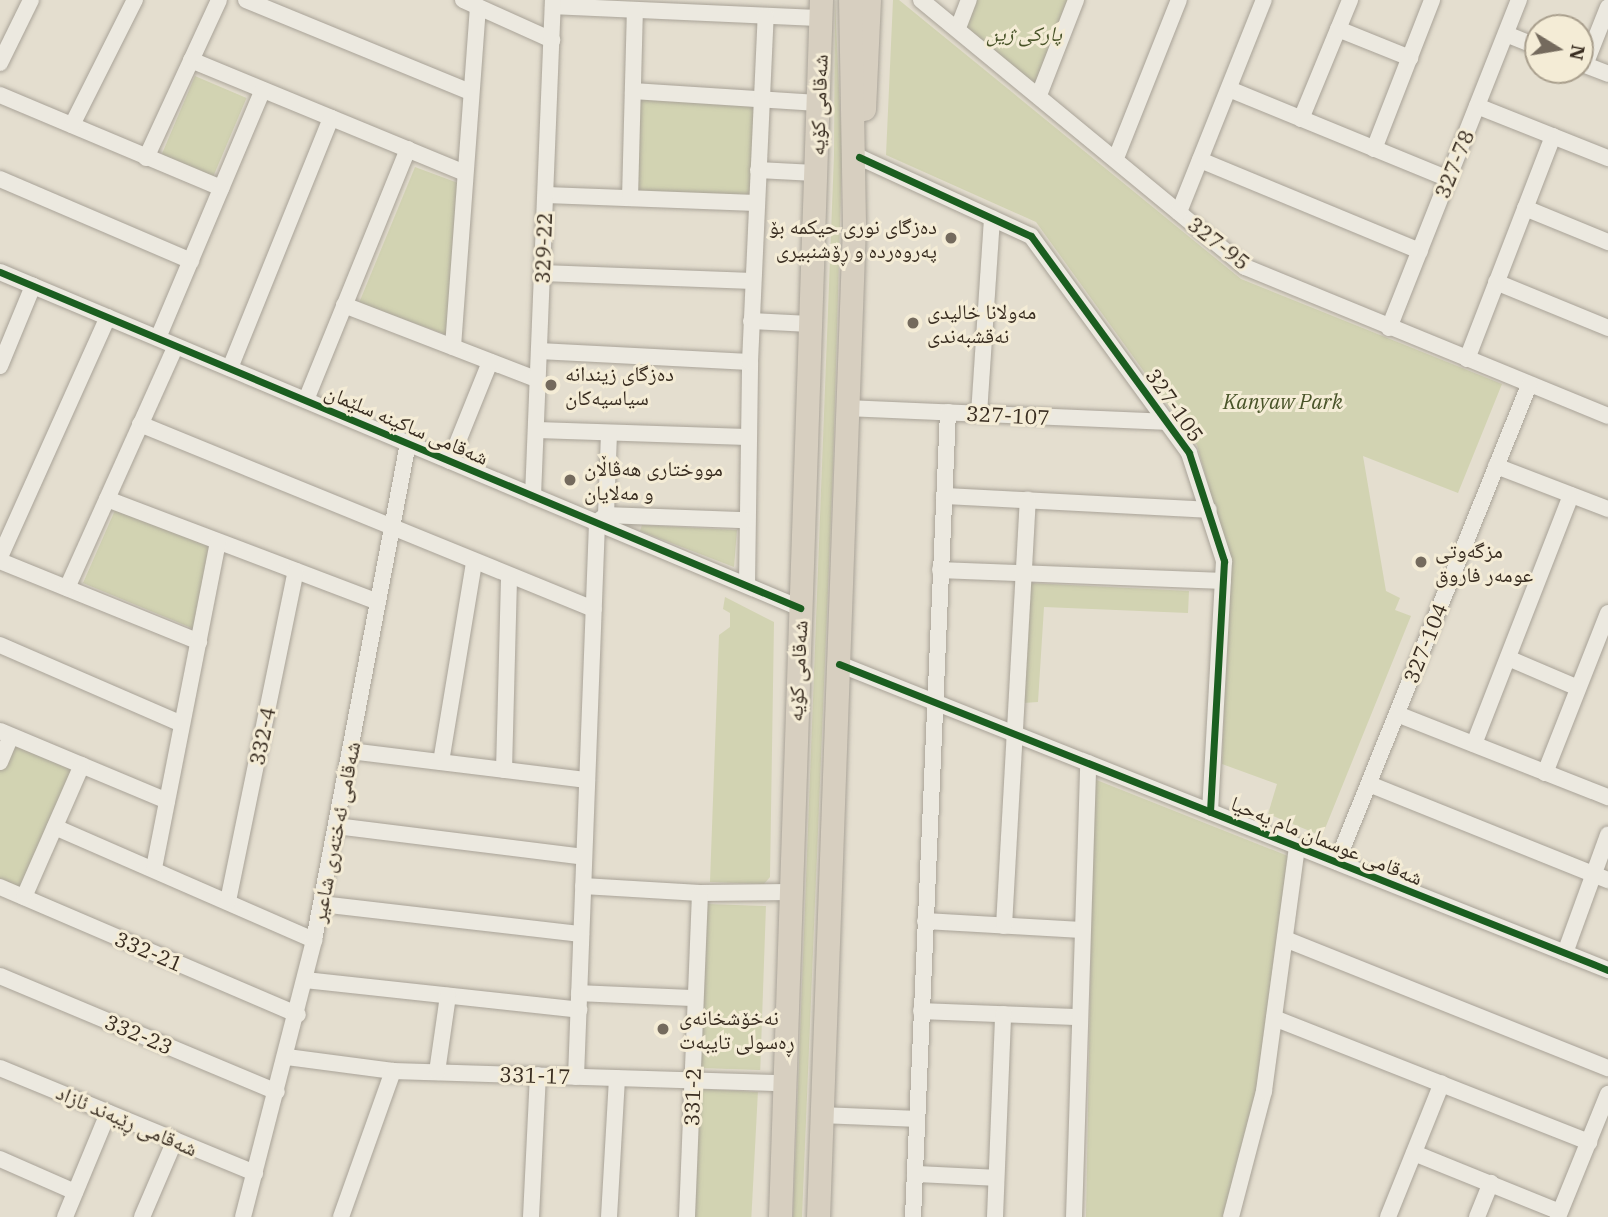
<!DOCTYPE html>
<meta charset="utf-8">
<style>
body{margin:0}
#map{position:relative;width:1608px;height:1217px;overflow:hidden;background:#e4decf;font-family:"IBM Plex Serif","Noto Naskh Arabic",serif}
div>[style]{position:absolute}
.green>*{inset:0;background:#d2d3b2;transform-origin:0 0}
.roads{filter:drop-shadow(0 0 2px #a9a398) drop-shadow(0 0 2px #a9a398)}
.minor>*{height:16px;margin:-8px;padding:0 8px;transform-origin:8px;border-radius:8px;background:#ece9e0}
.highway>*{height:23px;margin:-11.5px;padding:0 11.5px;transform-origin:11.5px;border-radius:11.5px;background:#d7cfc0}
.cycleway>*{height:7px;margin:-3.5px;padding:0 3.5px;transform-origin:3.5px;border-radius:3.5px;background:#1b5e20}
.dots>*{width:19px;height:19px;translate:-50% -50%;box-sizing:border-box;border:4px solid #f4ecd6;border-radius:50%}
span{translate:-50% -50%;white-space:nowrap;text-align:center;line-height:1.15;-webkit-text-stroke:6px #f4ecd6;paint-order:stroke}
.park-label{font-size:21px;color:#485328;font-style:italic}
.street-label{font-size:21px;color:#382c20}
.poi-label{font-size:21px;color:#382c20}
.right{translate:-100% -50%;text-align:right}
.left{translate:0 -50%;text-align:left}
.north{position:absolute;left:1524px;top:14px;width:70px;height:70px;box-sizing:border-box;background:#f4ecd6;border:2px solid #a99f8d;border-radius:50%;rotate:101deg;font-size:19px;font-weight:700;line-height:28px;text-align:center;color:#382c20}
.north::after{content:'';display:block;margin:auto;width:24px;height:32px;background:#746a5d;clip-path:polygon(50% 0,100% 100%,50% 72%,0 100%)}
</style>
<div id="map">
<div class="green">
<div style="clip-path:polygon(835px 0,842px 155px,833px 468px,802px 1217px,793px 1217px,834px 155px)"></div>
<div style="clip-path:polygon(893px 0,899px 0,1241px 279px,1502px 384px,1458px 493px,1363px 456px,1386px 591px,1400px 598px,1395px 610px,1411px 616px,1322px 836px,1268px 814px,1277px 784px,1222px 764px,1229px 560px,1197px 445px,1036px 222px,886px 155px)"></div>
<div style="clip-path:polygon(973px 0,1073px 0,1038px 88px,963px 25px)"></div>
<div style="left:195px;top:76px;width:56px;height:88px;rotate:23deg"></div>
<div style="left:640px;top:98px;width:117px;height:93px;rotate:3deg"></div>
<div style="clip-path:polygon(415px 167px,458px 183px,447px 335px,359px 303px)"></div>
<div style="clip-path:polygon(116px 508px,213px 546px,194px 629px,83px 583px)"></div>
<div style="clip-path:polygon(642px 525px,737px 530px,734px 567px,640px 531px)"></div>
<div style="clip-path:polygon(1030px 583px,1189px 591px,1188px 613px,1044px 607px,1038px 702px,1023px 703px)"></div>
<div style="clip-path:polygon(725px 597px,774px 622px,770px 877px,764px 884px,710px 882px,719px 635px,730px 627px,730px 613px,723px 609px)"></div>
<div style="clip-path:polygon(11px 744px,72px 770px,21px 888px,0 879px,0 770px)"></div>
<div style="clip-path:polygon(1094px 779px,1288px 856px,1259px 1090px,1223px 1217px,1086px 1217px)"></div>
<div style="left:707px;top:904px;width:59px;height:164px;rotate:2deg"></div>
<div style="left:700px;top:1089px;width:58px;height:128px;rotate:3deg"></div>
</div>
<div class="roads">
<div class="minor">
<div style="left:246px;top:0;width:242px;rotate:22.3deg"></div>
<div style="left:463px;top:0;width:98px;rotate:24.2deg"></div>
<div style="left:921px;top:0;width:420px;rotate:39.5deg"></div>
<div style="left:1245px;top:267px;width:392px;rotate:22.3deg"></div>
<div style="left:553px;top:6px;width:268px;rotate:2.6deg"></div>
<div style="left:958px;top:28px;width:30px;rotate:-69deg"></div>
<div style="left:1338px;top:29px;width:78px;rotate:21.9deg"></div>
<div style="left:1506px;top:34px;width:35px;rotate:22deg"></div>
<div style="left:191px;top:60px;width:296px;rotate:22.4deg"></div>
<div style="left:0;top:63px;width:70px;rotate:-63.8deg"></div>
<div style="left:1580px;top:63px;width:30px;rotate:21deg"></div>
<div style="left:1585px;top:65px;width:62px;rotate:-68.4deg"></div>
<div style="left:1229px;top:89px;width:237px;rotate:22.3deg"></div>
<div style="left:633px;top:91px;width:185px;rotate:3.7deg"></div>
<div style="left:0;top:95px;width:240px;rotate:22.8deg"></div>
<div style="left:1039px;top:95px;width:102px;rotate:-68.7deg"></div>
<div style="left:1477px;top:106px;width:141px;rotate:21.7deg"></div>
<div style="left:1301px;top:119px;width:129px;rotate:-67.6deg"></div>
<div style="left:72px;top:125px;width:140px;rotate:-63.3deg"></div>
<div style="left:1374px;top:149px;width:160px;rotate:-68.7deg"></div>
<div style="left:859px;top:157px;width:189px;rotate:24.7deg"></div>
<div style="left:1031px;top:236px;width:268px;rotate:53.9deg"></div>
<div style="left:1189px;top:453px;width:114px;rotate:72deg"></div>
<div style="left:1224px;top:561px;width:251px;rotate:93.2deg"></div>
<div style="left:146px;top:158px;width:174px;rotate:-65.2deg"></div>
<div style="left:1116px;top:158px;width:170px;rotate:-68.3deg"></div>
<div style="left:1200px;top:160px;width:238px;rotate:22.5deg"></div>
<div style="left:758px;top:170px;width:57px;rotate:3deg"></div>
<div style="left:0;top:179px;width:208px;rotate:23.2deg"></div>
<div style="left:546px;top:195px;width:210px;rotate:2.2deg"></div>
<div style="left:630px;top:198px;width:188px;rotate:-88.5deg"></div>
<div style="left:1525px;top:208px;width:90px;rotate:22.3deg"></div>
<div style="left:1179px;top:212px;width:228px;rotate:-68.2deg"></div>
<div style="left:0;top:272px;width:868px;rotate:22.78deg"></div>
<div style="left:542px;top:273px;width:211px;rotate:2.2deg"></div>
<div style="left:1496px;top:282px;width:121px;rotate:22.3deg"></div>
<div style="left:344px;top:305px;width:208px;rotate:21.1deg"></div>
<div style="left:751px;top:321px;width:59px;rotate:2.9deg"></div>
<div style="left:1389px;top:328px;width:353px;rotate:-68.4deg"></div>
<div style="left:158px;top:338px;width:269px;rotate:-67.1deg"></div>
<div style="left:453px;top:347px;width:341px;rotate:-85.8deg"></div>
<div style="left:539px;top:351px;width:211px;rotate:3deg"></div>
<div style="left:1467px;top:359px;width:239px;rotate:-68.9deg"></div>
<div style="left:0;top:366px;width:87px;rotate:-67.6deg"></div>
<div style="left:230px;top:368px;width:270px;rotate:-68deg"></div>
<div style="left:306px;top:400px;width:271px;rotate:-67.9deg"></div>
<div style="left:848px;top:408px;width:320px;rotate:2.5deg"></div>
<div style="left:979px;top:414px;width:196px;rotate:-86.2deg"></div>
<div style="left:140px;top:424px;width:490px;rotate:22.2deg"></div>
<div style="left:537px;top:430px;width:210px;rotate:1.9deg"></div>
<div style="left:450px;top:461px;width:107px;rotate:-68deg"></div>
<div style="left:1496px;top:466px;width:120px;rotate:21deg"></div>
<div style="left:533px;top:496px;width:496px;rotate:-87.7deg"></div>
<div style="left:944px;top:496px;width:265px;rotate:3deg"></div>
<div style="left:107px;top:499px;width:290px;rotate:20.8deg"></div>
<div style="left:606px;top:515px;width:82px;rotate:-87.9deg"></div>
<div style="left:0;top:557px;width:263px;rotate:-65.8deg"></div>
<div style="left:0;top:561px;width:215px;rotate:22.1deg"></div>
<div style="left:940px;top:570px;width:283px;rotate:2.2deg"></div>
<div style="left:747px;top:585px;width:223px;rotate:-89.2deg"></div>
<div style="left:750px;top:362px;width:346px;rotate:-87.4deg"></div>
<div style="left:67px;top:588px;width:265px;rotate:-65.8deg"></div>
<div style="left:0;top:645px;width:198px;rotate:23.5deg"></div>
<div style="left:1508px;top:658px;width:76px;rotate:23.2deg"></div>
<div style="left:839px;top:664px;width:828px;rotate:21.7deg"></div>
<div style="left:1397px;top:714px;width:227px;rotate:21.5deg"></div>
<div style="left:0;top:731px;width:181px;rotate:22.7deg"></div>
<div style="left:1474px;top:744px;width:267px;rotate:-68.7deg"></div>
<div style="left:350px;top:751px;width:239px;rotate:7deg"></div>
<div style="left:0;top:762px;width:28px;rotate:-67deg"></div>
<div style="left:441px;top:762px;width:203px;rotate:-80.6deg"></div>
<div style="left:504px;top:770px;width:194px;rotate:-88.5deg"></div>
<div style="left:1545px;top:773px;width:172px;rotate:-68.5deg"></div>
<div style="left:1369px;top:784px;width:258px;rotate:21.9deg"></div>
<div style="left:336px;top:826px;width:250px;rotate:7.1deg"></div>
<div style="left:55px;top:827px;width:283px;rotate:23.6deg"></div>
<div style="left:1337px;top:862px;width:514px;rotate:-68.07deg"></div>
<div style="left:154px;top:868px;width:332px;rotate:-78.9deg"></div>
<div style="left:583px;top:886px;width:117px;rotate:3.4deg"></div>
<div style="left:700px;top:893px;width:90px;rotate:-0.6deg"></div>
<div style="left:0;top:887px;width:324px;rotate:23.2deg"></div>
<div style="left:24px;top:897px;width:144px;rotate:-66.3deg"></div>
<div style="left:228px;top:901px;width:337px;rotate:-78.4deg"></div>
<div style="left:321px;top:904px;width:262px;rotate:6.6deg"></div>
<div style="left:925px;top:921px;width:157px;rotate:3.3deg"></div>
<div style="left:1004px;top:926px;width:427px;rotate:-86.8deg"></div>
<div style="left:1285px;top:939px;width:348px;rotate:21.8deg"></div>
<div style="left:1565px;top:953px;width:126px;rotate:-70deg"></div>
<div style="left:0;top:976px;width:300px;rotate:22.7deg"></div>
<div style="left:305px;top:980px;width:276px;rotate:6.2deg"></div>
<div style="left:579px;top:993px;width:116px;rotate:2.5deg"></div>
<div style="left:921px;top:1011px;width:159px;rotate:2.2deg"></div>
<div style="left:1274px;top:1018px;width:339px;rotate:21.5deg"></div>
<div style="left:287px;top:1057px;width:107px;rotate:7.5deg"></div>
<div style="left:393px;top:1071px;width:390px;rotate:1.8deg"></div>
<div style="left:0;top:1068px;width:276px;rotate:22.4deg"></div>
<div style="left:437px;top:1072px;width:77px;rotate:-81.8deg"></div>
<div style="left:576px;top:1077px;width:555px;rotate:-87.83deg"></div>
<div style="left:597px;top:522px;width:11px;rotate:-38deg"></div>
<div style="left:606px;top:515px;width:139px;rotate:2.1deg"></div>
<div style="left:822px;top:1115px;width:95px;rotate:2.4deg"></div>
<div style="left:1414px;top:1153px;width:157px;rotate:22deg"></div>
<div style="left:0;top:1159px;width:82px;rotate:23.7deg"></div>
<div style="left:915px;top:1174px;width:81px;rotate:2.8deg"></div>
<div style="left:65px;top:1217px;width:113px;rotate:-67.5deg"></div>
<div style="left:142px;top:1217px;width:84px;rotate:-66.8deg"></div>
<div style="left:243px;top:1217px;width:286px;rotate:-75.6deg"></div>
<div style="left:314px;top:940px;width:506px;rotate:-79.29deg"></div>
<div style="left:341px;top:1217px;width:155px;rotate:-70.4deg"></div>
<div style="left:531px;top:1217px;width:142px;rotate:-87.2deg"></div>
<div style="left:609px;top:1217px;width:139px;rotate:-86.7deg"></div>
<div style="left:687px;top:1217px;width:324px;rotate:-87.7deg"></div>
<div style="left:913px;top:1217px;width:806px;rotate:-87.51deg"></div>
<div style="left:995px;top:1217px;width:203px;rotate:-87.7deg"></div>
<div style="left:1074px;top:1217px;width:454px;rotate:-88.2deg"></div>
<div style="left:1231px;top:1217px;width:130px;rotate:-75.3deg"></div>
<div style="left:1264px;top:1091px;width:247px;rotate:-82.3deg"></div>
<div style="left:1388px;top:1217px;width:144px;rotate:-68.1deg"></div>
<div style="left:1477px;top:1217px;width:37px;rotate:-68deg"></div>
<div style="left:1558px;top:1217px;width:133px;rotate:-67.9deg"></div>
</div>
<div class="highway">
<div style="left:864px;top:109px;width:109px;rotate:-87.4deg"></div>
<div style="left:780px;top:1217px;width:1218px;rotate:-88.07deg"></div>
<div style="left:818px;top:1217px;width:994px;rotate:-87.92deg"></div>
<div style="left:854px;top:224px;width:224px;rotate:-91deg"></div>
</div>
</div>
<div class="cycleway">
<div style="left:859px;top:157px;width:189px;rotate:24.7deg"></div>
<div style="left:1031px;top:236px;width:268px;rotate:53.9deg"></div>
<div style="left:1189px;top:453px;width:114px;rotate:72deg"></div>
<div style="left:1224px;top:561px;width:251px;rotate:93.2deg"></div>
<div style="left:0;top:272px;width:868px;rotate:22.78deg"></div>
<div style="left:839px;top:664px;width:828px;rotate:21.7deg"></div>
</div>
<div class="dots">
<div style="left:951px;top:238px;background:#746a5d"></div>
<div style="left:913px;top:323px;background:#746a5d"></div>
<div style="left:551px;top:385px;background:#746a5d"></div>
<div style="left:570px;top:480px;background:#746a5d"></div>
<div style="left:1421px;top:562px;background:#746a5d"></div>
<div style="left:663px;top:1029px;background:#746a5d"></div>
</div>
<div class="park-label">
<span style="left:1024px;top:33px">پارکی ژین</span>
<span style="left:1283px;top:401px">Kanyaw Park</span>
</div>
<div class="street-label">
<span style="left:818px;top:105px;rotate:-88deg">شەقامی کۆیە</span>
<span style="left:1454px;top:164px;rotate:-68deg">327-78</span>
<span style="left:1219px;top:243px;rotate:38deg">327-95</span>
<span style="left:543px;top:248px;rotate:-88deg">329-22</span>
<span style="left:1175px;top:405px;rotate:55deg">327-105</span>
<span style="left:1008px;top:415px;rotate:3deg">327-107</span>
<span style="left:407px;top:424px;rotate:23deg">شەقامی ساکینە سلێمان</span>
<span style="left:1425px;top:643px;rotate:-68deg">327-104</span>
<span style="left:797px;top:671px;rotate:-87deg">شەقامی کۆیە</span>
<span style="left:262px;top:736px;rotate:-78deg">332-4</span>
<span style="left:335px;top:832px;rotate:-79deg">شەقامی ئەختەری شاعیر</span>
<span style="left:1327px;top:840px;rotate:22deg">شەقامی عوسمان مام یەحیا</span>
<span style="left:149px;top:951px;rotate:23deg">332-21</span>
<span style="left:139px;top:1034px;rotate:23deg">332-23</span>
<span style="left:535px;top:1075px;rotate:2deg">331-17</span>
<span style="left:692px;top:1097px;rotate:-88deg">331-2</span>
<span style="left:127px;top:1120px;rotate:23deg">شەقامی ڕێبەند ئازاد</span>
</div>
<div class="poi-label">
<span class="right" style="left:937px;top:238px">دەزگای نوری حیکمە بۆ<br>پەروەردە و ڕۆشنبیری</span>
<span class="left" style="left:927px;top:323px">مەولانا خالیدی<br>نەقشبەندی</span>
<span class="left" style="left:565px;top:385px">دەزگای زیندانە<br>سیاسیەکان</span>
<span class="left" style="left:584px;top:480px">مووختاری ھەڤاڵان<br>و مەلایان</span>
<span class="left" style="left:1435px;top:562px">مزگەوتی<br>عومەر فاروق</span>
<span class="left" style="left:679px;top:1029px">نەخۆشخانەی<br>ڕەسولی تایبەت</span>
</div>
<div class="north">N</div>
</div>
